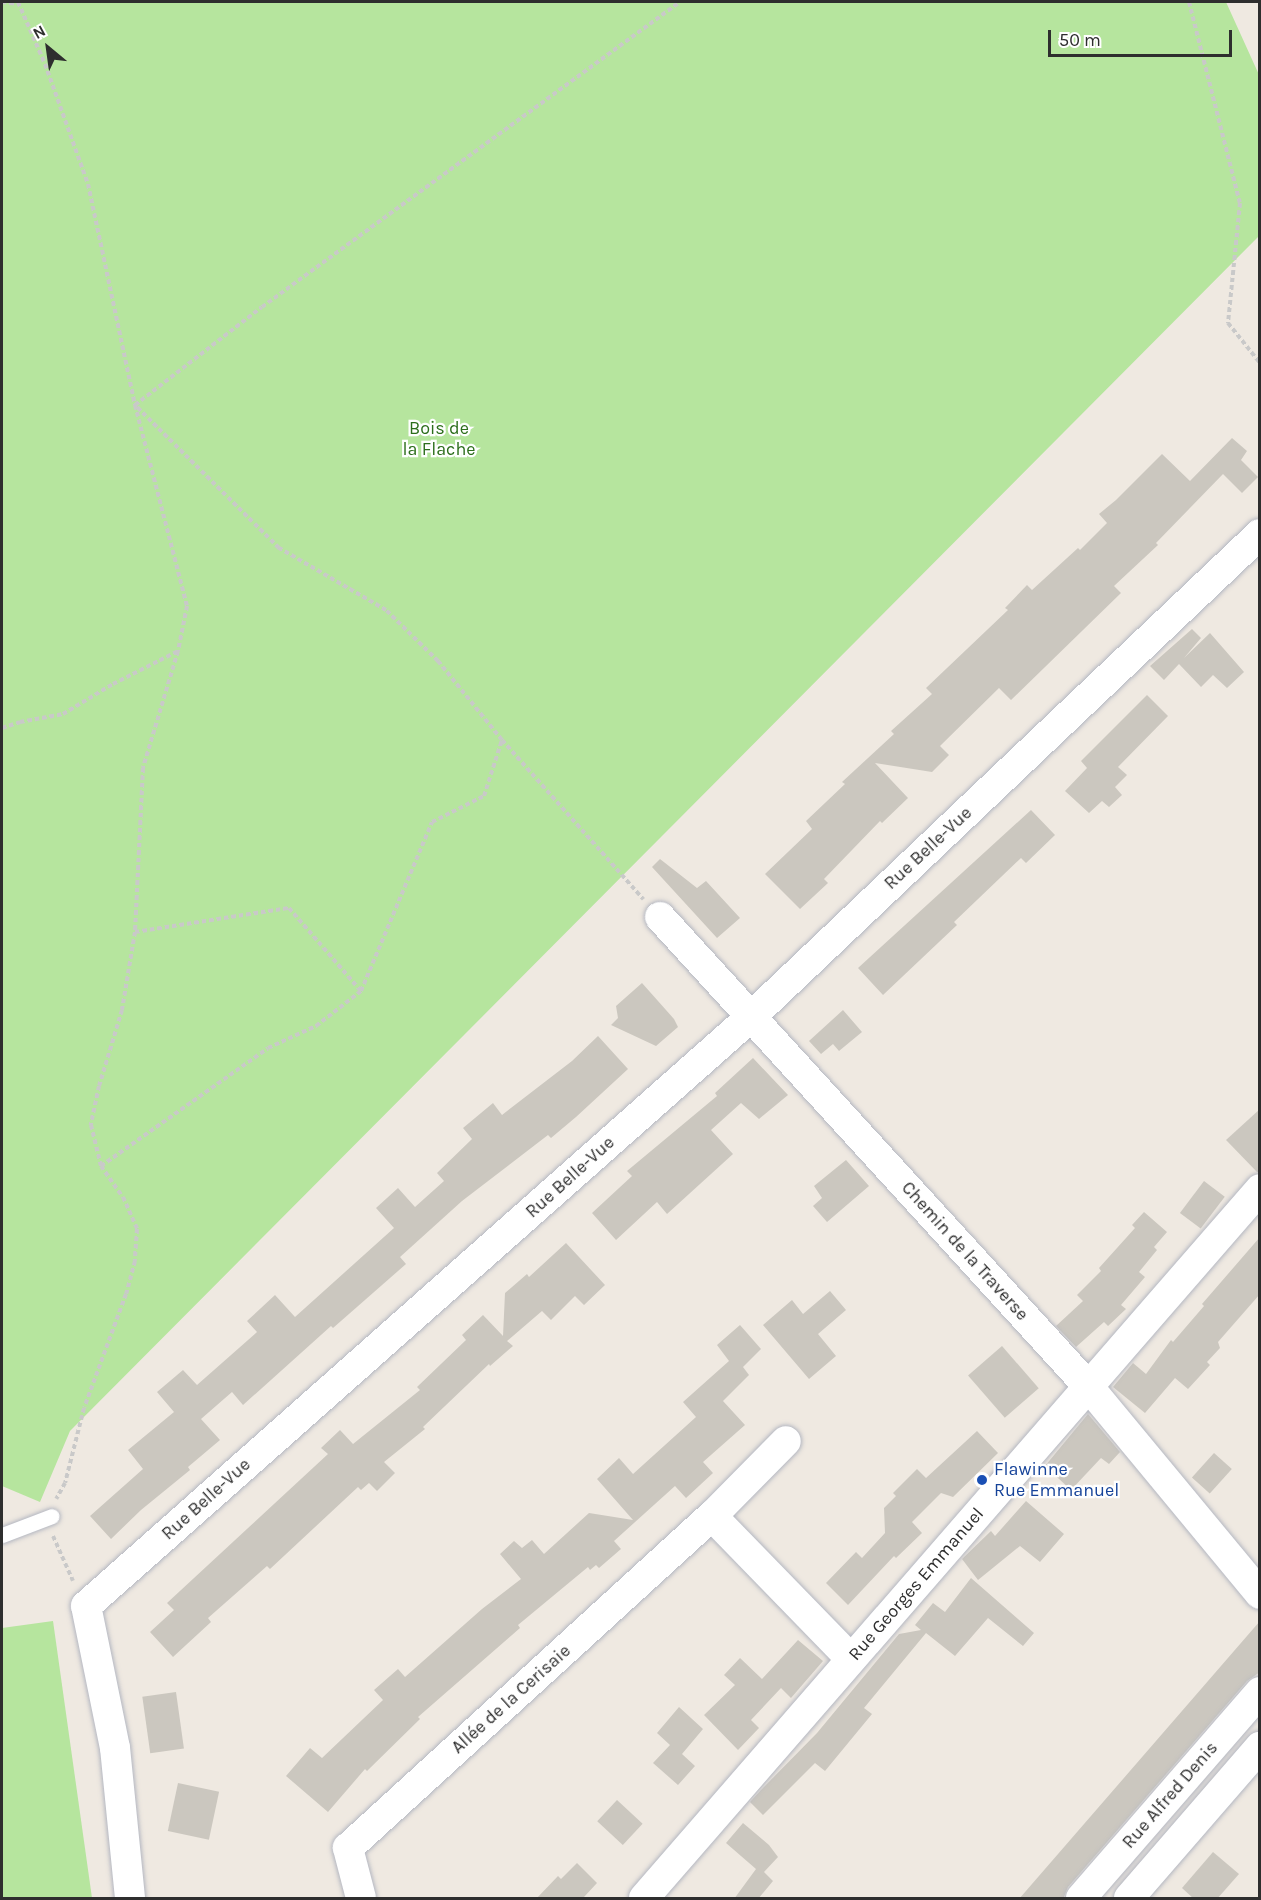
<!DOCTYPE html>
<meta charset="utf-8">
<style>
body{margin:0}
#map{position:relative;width:1261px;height:1900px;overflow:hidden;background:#efe9e1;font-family:Karla,sans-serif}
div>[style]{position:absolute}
.green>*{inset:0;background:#b6e59e}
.building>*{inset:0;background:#cbc7bf;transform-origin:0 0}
.path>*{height:4px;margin-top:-2px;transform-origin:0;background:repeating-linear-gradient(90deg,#c9c9c9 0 4.5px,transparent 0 7.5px)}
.roads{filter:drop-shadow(0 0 2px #b4b7c1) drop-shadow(0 0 2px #b4b7c1)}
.service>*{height:15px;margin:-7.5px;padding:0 7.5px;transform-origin:7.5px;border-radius:7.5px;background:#fff}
.minor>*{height:30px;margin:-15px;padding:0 15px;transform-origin:15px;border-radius:15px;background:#fff}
.dots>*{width:16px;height:16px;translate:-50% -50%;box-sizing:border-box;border:3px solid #fff;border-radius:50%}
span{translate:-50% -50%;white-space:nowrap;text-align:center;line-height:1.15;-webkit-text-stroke:4.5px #fff;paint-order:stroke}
.park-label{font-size:18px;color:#2c6e1b}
.street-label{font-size:18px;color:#2e2e2e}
.transit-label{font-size:18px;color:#164399}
.left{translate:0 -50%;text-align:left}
.frame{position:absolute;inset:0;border:3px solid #2e2e2e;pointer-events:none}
.north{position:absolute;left:18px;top:18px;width:60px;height:60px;-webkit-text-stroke:4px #fff;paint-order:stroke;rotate:331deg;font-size:16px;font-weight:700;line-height:24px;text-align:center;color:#2e2e2e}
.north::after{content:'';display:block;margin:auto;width:21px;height:27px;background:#2e2e2e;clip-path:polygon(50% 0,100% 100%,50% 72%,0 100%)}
.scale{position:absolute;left:1048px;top:30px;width:184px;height:27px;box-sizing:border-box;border:3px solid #2e2e2e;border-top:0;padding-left:8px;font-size:18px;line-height:21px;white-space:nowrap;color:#2e2e2e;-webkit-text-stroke:4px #fff;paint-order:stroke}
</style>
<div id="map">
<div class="green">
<div style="clip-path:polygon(2px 2px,1226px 2px,1260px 77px,1259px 236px,70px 1431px,40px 1502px,2px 1486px)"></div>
<div style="clip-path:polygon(53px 1621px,92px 1898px,2px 1898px,2px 1628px)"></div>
</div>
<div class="building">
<div style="clip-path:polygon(1232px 438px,1247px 451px,1241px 460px,1258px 477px,1242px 493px,1223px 474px,1156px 543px,1158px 545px,1114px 586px,1121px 593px,1011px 700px,999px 688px,940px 746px,949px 755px,932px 772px,875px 763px,908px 798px,882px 823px,880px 821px,824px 879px,828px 883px,800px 909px,765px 874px,812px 829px,806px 821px,845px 784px,842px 782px,894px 734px,891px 731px,932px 694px,926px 688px,1008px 610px,1005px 608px,1027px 585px,1032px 590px,1078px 548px,1080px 550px,1107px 523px,1099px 514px,1116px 500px,1162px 454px,1190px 481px)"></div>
<div style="clip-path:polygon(1192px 629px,1201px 638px,1184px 658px,1210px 633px,1244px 672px,1227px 688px,1213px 675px,1201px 687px,1179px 664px,1164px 680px,1150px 666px)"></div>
<div style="clip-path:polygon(1147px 695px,1168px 716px,1118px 767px,1127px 775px,1115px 787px,1122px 795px,1109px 807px,1102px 801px,1089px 813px,1065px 791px,1087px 768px,1081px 761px)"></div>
<div style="clip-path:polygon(1031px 810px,1055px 835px,1026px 863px,1021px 858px,954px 922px,957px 925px,883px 995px,858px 968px)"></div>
<div style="clip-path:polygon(660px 859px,697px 888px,706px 881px,740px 918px,717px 938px,652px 867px)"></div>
<div style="clip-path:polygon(642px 983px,674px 1019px,678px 1027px,656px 1046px,611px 1025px,618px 1018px,616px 1006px)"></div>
<div style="clip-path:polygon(843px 1010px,862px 1032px,839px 1051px,833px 1044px,821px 1054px,809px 1041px)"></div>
<div style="clip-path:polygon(598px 1036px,628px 1069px,576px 1117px,551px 1138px,548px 1135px,462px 1201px,400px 1257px,406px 1264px,333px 1328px,331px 1326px,243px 1405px,232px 1392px,201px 1419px,220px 1440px,188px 1467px,190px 1470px,141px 1510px,111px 1539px,90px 1516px,143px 1469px,128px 1450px,174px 1412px,157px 1392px,183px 1370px,197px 1385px,257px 1332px,247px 1321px,275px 1295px,295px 1317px,394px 1228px,376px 1208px,398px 1188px,415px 1207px,444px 1181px,437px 1173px,472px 1139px,463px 1128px,493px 1103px,502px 1115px,572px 1061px)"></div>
<div style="clip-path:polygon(753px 1058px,788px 1095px,759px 1119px,741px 1103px,711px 1130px,733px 1154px,667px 1214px,657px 1202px,616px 1240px,592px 1213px,632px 1176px,627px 1171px,717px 1096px,715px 1093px)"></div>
<div style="clip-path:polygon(1260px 1109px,1260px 1172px,1257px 1172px,1226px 1140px)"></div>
<div style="clip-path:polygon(846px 1160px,869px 1186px,827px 1222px,813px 1206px,822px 1198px,814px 1186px)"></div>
<div style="left:1204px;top:1181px;width:26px;height:40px;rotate:37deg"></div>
<div style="clip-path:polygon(1144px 1212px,1167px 1232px,1154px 1247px,1157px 1250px,1139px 1272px,1145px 1277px,1121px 1305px,1126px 1309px,1108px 1326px,1104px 1322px,1076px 1347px,1056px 1326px,1083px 1301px,1077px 1295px,1101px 1271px,1099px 1268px,1135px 1228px,1132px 1225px)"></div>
<div style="clip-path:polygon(1260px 1237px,1260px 1294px,1218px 1342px,1220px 1348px,1207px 1362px,1210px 1365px,1188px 1389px,1175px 1378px,1145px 1413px,1113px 1387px,1133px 1363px,1146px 1374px,1171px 1340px,1173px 1342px,1204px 1306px,1202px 1304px)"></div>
<div style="clip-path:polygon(566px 1243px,605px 1285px,584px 1305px,575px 1296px,551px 1320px,542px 1311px,507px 1341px,513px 1346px,490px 1366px,489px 1364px,423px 1427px,425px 1429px,384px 1462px,395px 1473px,377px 1491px,369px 1483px,361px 1490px,358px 1487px,270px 1569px,267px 1566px,208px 1618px,211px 1622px,173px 1657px,150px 1632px,174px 1610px,167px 1603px,328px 1454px,321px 1448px,340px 1430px,353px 1444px,420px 1390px,417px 1387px,466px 1340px,462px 1335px,483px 1315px,503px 1336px,505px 1293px,527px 1274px,529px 1277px)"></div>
<div style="clip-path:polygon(830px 1291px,846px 1310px,818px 1334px,836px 1356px,809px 1379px,763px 1325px,792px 1300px,803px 1314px)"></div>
<div style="clip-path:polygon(740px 1325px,761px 1349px,743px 1367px,749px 1375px,723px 1401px,745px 1425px,703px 1462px,713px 1473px,686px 1498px,675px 1486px,614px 1541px,621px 1549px,599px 1568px,596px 1565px,590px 1570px,588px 1567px,518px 1625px,520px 1628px,418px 1717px,420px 1719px,367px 1771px,365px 1769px,328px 1812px,286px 1776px,310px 1748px,322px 1758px,383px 1700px,374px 1690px,398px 1669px,405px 1677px,482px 1609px,521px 1579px,500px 1554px,514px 1541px,522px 1548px,532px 1540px,544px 1554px,589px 1513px,633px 1520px,597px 1479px,619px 1458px,633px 1474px,696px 1417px,683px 1402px,729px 1361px,717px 1345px)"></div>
<div style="left:1002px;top:1346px;width:56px;height:45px;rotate:49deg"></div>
<div style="clip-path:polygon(1088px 1414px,1120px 1452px,1109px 1464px,1101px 1458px,1071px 1490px,1045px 1466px)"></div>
<div style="clip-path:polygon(977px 1431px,998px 1453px,953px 1497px,941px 1493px,912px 1522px,922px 1533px,896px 1558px,894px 1556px,848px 1605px,826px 1583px,856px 1552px,862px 1558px,885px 1533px,884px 1508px,896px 1496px,893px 1493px,917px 1469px,926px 1478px)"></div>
<div style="left:1214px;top:1453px;width:24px;height:33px;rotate:42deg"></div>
<div style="clip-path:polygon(1026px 1501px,1064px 1534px,1040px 1562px,1020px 1546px,978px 1580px,962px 1559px,991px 1531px,995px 1536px)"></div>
<div style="clip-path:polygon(971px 1578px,1034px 1633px,1023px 1646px,988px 1618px,955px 1656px,926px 1633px,864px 1708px,872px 1714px,825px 1771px,815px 1763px,763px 1815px,750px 1802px,761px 1790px,817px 1733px,899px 1634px,921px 1630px,915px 1625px,933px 1603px,945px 1612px)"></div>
<div style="clip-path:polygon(1260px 1621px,1260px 1672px,1247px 1681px,1068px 1887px,1063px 1899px,1019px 1899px)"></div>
<div style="clip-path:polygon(798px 1640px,823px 1661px,791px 1698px,781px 1688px,751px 1720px,759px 1728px,738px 1750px,704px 1715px,735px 1685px,724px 1675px,740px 1658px,762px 1679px)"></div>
<div style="left:176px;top:1692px;width:57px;height:34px;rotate:82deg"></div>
<div style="clip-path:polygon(679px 1707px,703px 1729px,682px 1754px,695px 1766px,678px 1785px,653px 1763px,670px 1745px,657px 1733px)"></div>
<div style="left:178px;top:1783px;width:42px;height:49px;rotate:12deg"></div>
<div style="left:617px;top:1800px;width:35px;height:29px;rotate:43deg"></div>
<div style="clip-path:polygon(743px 1823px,769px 1845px,778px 1857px,764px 1872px,773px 1881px,758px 1899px,734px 1899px,756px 1869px,726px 1843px)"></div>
<div style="clip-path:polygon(1213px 1852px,1239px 1874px,1217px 1899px,1194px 1899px,1182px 1888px)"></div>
<div style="clip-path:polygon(577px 1863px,597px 1883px,584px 1897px,586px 1899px,536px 1899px,558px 1876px,561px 1879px)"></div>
</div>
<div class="path">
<div style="left:2px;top:2px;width:17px;rotate:7deg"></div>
<div style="left:18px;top:2px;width:68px;rotate:66.5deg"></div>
<div style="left:45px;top:64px;width:127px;rotate:70.3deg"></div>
<div style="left:88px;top:184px;width:226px;rotate:78deg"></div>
<div style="left:135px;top:405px;width:208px;rotate:75.5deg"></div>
<div style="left:187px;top:606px;width:46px;rotate:101.3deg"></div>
<div style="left:178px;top:651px;width:122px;rotate:106.7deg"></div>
<div style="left:143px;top:768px;width:164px;rotate:92.8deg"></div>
<div style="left:135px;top:932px;width:79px;rotate:99.5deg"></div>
<div style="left:122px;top:1010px;width:79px;rotate:106.8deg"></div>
<div style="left:99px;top:1086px;width:40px;rotate:102deg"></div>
<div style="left:91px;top:1125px;width:42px;rotate:76.3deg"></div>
<div style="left:101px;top:1166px;width:38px;rotate:55deg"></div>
<div style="left:123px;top:1197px;width:35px;rotate:66deg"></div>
<div style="left:137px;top:1229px;width:32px;rotate:94deg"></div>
<div style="left:135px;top:1261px;width:34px;rotate:105deg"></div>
<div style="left:126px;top:1294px;width:121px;rotate:110.2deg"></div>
<div style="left:84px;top:1408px;width:77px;rotate:104.2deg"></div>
<div style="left:65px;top:1483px;width:18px;rotate:119deg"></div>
<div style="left:1189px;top:2px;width:207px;rotate:75.8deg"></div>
<div style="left:1240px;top:203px;width:121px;rotate:95.7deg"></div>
<div style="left:1228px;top:323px;width:51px;rotate:51.3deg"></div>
<div style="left:2px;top:728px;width:19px;rotate:-18deg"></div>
<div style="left:20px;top:722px;width:44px;rotate:-10.5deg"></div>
<div style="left:63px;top:714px;width:58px;rotate:-31deg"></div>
<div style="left:113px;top:684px;width:73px;rotate:-26.9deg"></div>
<div style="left:502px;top:740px;width:213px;rotate:48.4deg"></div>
<div style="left:135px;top:932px;width:156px;rotate:-8.9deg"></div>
<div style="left:289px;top:908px;width:110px;rotate:49.1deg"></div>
<div style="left:361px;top:991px;width:183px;rotate:-67.2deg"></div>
<div style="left:432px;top:822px;width:58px;rotate:-26.6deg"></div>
<div style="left:484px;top:796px;width:59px;rotate:-72.2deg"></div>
<div style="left:502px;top:740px;width:102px;rotate:-129deg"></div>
<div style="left:438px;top:661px;width:73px;rotate:-135.6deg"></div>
<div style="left:386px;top:610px;width:124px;rotate:-149.9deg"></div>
<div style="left:279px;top:548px;width:203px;rotate:-135.2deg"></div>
<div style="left:135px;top:405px;width:160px;rotate:-37.7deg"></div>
<div style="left:262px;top:307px;width:517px;rotate:-36.12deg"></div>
<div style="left:101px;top:1166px;width:204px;rotate:-35.2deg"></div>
<div style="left:268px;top:1048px;width:53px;rotate:-24.6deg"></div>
<div style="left:316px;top:1026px;width:57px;rotate:-37.9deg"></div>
<div style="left:53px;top:1536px;width:49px;rotate:66deg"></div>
</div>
<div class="roads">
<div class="service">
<div style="left:2px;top:1535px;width:53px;rotate:-20.8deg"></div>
</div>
<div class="minor">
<div style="left:660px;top:917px;width:635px;rotate:47.62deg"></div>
<div style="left:1088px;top:1386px;width:270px;rotate:50.4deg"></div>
<div style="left:712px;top:1516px;width:199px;rotate:45.8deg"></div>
<div style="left:130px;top:1898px;width:151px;rotate:-95.7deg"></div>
<div style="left:115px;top:1748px;width:145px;rotate:-101.5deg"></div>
<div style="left:86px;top:1606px;width:890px;rotate:-41.54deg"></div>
<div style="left:752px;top:1016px;width:700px;rotate:-43.5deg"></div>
<div style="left:361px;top:1898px;width:52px;rotate:-104.6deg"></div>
<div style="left:348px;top:1848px;width:493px;rotate:-42.4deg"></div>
<div style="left:712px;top:1516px;width:105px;rotate:-45.4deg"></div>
<div style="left:644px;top:1898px;width:939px;rotate:-49.01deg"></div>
<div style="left:1081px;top:1898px;width:273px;rotate:-49deg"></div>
<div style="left:1129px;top:1898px;width:200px;rotate:-49.1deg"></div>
</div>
</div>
<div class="dots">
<div style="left:982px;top:1480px;background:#1a4fb4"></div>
</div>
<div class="park-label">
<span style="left:439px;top:439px">Bois de<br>la Flache</span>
</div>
<div class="street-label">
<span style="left:928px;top:848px;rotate:-43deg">Rue Belle-Vue</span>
<span style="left:570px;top:1177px;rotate:-42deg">Rue Belle-Vue</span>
<span style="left:965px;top:1251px;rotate:48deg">Chemin de la Traverse</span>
<span style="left:206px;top:1499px;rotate:-42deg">Rue Belle-Vue</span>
<span style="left:916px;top:1584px;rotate:-49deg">Rue Georges Emmanuel</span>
<span style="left:511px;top:1699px;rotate:-42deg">Allée de la Cerisaie</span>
<span style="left:1170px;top:1795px;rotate:-49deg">Rue Alfred Denis</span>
</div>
<div class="transit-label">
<span class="left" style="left:994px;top:1480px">Flawinne<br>Rue Emmanuel</span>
</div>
<div class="frame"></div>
<div class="north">N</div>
<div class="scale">50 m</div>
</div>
